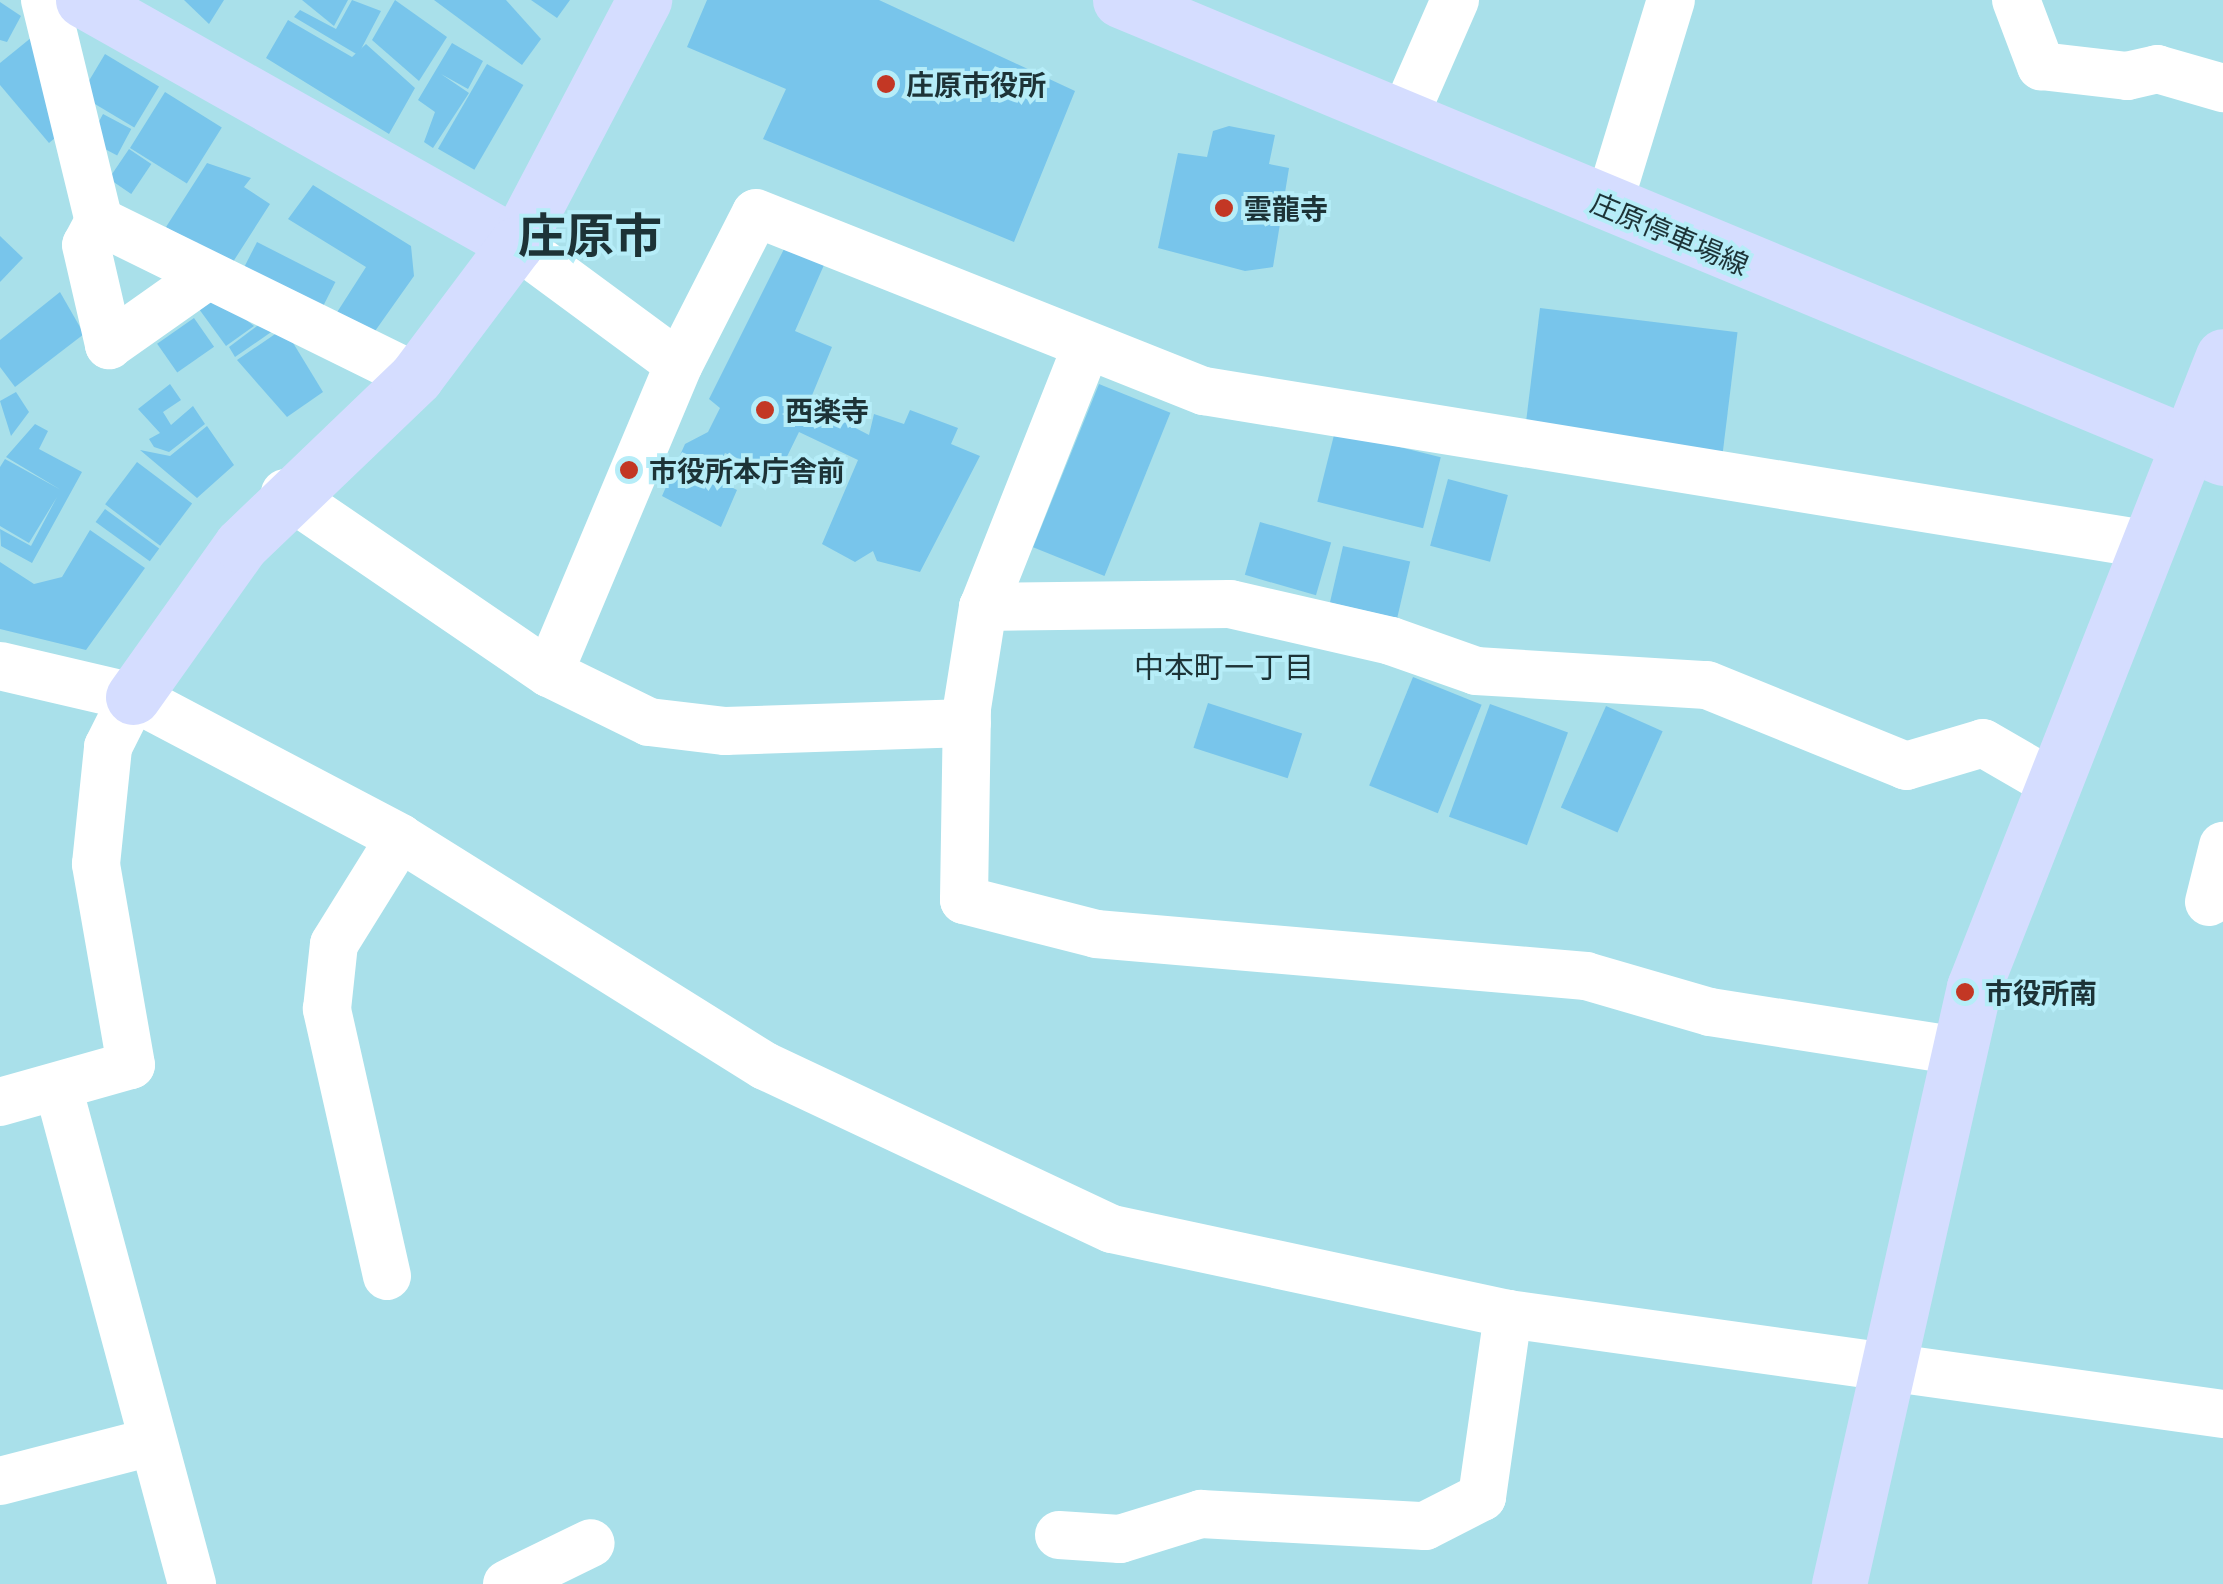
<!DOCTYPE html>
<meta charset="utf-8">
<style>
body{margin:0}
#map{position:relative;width:2223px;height:1584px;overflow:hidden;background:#a9e0ea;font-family:Lato,"Noto Sans JP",sans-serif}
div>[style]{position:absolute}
.building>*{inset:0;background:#78c5eb;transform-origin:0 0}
.street>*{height:48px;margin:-24px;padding:0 24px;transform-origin:24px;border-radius:24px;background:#fff}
.secondary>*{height:55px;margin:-27.5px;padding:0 27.5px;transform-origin:27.5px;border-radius:27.5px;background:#d5ddff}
.dots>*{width:28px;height:28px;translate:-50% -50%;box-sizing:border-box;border:5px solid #b6edf8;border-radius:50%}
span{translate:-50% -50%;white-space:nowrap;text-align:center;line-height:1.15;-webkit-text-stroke:8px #b6edf8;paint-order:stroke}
.poi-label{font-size:28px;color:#1d3337;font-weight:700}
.left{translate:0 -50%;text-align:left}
.street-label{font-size:28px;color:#1d3337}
.neighbourhood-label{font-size:30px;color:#1d3337}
.town-label{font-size:48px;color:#1d3337;font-weight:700}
</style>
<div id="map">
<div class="building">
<div style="clip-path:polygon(184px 0,224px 0,209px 24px)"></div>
<div style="clip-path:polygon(302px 0,348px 0,334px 26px)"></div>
<div style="clip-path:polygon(352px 0,381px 11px,358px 55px,294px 17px,300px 10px,336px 29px)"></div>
<div style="clip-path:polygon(395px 0,447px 37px,419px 81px,372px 40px)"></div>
<div style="clip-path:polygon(434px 0,506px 0,541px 39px,522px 65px)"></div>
<div style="clip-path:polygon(531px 0,570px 0,557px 18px)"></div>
<div style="clip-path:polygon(707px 0,879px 0,1075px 91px,1014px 242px,763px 139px,786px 89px,687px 47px)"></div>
<div style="clip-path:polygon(0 2px,21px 16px,7px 42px,0 40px)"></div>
<div style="clip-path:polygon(288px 20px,352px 57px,366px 44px,415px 88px,389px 134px,266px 58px)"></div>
<div style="clip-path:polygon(37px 33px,62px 132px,49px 143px,0 85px,0 63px)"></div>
<div style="clip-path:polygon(452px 43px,483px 61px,468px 89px,441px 74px,469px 93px,433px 148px,424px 142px,435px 112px,418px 100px)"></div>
<div style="left:105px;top:54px;width:63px;height:48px;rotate:31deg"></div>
<div style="left:487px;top:64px;width:42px;height:98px;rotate:30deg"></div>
<div style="left:165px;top:92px;width:67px;height:66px;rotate:32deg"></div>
<div style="left:103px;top:114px;width:32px;height:30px;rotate:28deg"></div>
<div style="clip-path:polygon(1229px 126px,1275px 135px,1269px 164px,1289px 168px,1273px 267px,1245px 271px,1158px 248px,1178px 153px,1207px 157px,1213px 131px)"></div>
<div style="left:129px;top:149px;width:27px;height:36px;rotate:34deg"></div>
<div style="clip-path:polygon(207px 163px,251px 178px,244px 187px,270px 204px,224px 276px,219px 260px,166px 227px)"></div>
<div style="clip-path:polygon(313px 185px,411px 246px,414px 276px,368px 341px,334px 317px,366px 267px,288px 219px)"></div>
<div style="clip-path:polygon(0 236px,23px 258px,0 282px)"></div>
<div style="left:257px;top:242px;width:88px;height:39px;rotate:27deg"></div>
<div style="clip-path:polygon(784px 249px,824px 265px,795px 331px,832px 347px,808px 405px,814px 415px,825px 405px,845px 411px,844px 422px,869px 435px,874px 414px,904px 424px,910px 410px,958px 428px,951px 444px,980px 456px,920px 572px,877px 561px,873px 551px,855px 562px,822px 544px,858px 460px,799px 432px,778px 475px,725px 453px,713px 478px,737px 490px,721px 527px,662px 496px,685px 444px,708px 432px,720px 408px,709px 399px)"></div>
<div style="clip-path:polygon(60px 292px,84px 334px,15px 387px,0 367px,0 340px)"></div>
<div style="clip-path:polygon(214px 294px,254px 326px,226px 346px,199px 309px)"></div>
<div style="left:1540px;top:308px;width:199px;height:125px;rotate:7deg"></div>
<div style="left:194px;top:318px;width:35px;height:45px;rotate:55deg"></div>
<div style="clip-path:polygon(257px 326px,277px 328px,235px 357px,229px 347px)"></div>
<div style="clip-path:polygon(284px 328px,323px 392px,287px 417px,237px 360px)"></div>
<div style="clip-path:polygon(170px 384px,181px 400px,163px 412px,171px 425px,193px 406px,205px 424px,169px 452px,154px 447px,149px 439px,160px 433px,138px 409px)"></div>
<div style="left:1099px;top:384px;width:77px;height:176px;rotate:22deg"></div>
<div style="clip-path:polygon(16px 392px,29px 412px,11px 436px,0 401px)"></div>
<div style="clip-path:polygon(35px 424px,48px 431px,39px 449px,82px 472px,32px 563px,1px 546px,0 529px,31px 546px,57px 497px,29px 543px,0 526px,0 467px,5px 459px,61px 490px,6px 457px)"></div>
<div style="clip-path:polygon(207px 426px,234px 465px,197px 498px,140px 450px,170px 456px)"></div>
<div style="left:1335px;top:431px;width:109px;height:73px;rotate:14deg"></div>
<div style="left:137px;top:462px;width:69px;height:53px;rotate:37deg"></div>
<div style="left:1448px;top:479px;width:62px;height:69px;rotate:15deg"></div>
<div style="left:105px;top:509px;width:67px;height:16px;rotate:36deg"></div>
<div style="left:1260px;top:522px;width:74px;height:55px;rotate:16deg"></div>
<div style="clip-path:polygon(90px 530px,145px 568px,86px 650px,0 629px,0 562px,34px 584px,62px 577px)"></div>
<div style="left:1343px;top:546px;width:69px;height:58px;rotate:13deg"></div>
<div style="left:1413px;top:677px;width:74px;height:117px;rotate:22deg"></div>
<div style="left:1208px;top:703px;width:99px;height:47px;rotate:18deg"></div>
<div style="left:1490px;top:704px;width:83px;height:120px;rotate:20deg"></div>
<div style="left:1606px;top:706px;width:62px;height:111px;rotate:24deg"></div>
</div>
<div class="street">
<div style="left:45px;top:0;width:228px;rotate:76.3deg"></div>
<div style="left:99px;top:221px;width:353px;rotate:26.2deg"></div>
<div style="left:2016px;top:0;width:71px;rotate:69.3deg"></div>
<div style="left:2041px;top:66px;width:87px;rotate:6.6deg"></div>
<div style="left:2127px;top:76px;width:31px;rotate:-13deg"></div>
<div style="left:2157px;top:69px;width:69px;rotate:16.1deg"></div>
<div style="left:1403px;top:119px;width:130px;rotate:-66.4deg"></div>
<div style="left:1608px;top:206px;width:215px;rotate:-73deg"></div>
<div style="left:99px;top:221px;width:27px;rotate:118deg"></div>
<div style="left:86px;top:245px;width:103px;rotate:77deg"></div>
<div style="left:109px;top:345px;width:116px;rotate:-35.2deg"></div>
<div style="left:516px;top:244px;width:202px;rotate:36.4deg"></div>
<div style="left:679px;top:364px;width:169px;rotate:-63deg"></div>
<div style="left:756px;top:213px;width:482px;rotate:21.7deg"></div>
<div style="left:1204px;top:391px;width:953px;rotate:9.24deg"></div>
<div style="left:1085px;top:350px;width:277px;rotate:111.6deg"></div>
<div style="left:983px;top:607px;width:247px;rotate:-0.7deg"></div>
<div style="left:1230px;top:604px;width:165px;rotate:12.9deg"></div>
<div style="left:1391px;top:641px;width:90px;rotate:19.4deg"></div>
<div style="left:1476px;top:671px;width:231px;rotate:3.5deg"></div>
<div style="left:1707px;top:685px;width:215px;rotate:22.1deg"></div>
<div style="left:1906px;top:766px;width:80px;rotate:-16.6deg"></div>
<div style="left:1983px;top:743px;width:80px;rotate:30.1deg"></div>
<div style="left:285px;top:493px;width:320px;rotate:34.3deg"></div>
<div style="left:549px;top:673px;width:111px;rotate:26.1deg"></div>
<div style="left:649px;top:722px;width:77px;rotate:6.8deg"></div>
<div style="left:725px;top:731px;width:242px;rotate:-1.9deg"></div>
<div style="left:983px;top:607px;width:102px;rotate:99deg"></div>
<div style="left:967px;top:708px;width:192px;rotate:90.9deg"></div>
<div style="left:964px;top:900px;width:136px;rotate:14.4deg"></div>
<div style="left:1096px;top:934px;width:492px;rotate:4.9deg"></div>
<div style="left:1586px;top:976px;width:129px;rotate:16.2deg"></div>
<div style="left:1710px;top:1012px;width:252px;rotate:8.9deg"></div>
<div style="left:0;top:666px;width:137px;rotate:13.1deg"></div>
<div style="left:133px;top:697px;width:302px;rotate:27.8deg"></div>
<div style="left:400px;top:838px;width:430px;rotate:32deg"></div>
<div style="left:765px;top:1066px;width:383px;rotate:25.2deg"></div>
<div style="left:1112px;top:1229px;width:405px;rotate:12.1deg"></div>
<div style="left:1508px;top:1314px;width:722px;rotate:7.96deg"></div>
<div style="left:549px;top:673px;width:335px;rotate:-67.2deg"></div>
<div style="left:2209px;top:902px;width:58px;rotate:-76deg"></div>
<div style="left:58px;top:1087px;width:515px;rotate:74.91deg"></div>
<div style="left:0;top:1102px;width:136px;rotate:-15.8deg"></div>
<div style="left:131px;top:1065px;width:204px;rotate:-99.9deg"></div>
<div style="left:96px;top:864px;width:118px;rotate:-84.1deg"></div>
<div style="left:108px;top:747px;width:56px;rotate:-63.4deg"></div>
<div style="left:387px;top:1276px;width:274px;rotate:-102.7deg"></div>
<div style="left:327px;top:1009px;width:65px;rotate:-83.9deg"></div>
<div style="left:334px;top:944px;width:125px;rotate:-58.1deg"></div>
<div style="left:0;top:1481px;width:152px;rotate:-14.5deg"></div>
<div style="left:1059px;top:1535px;width:61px;rotate:3.8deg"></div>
<div style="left:1120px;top:1539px;width:85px;rotate:-17.2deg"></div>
<div style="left:1201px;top:1514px;width:224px;rotate:3.1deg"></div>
<div style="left:1425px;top:1526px;width:64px;rotate:-27deg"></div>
<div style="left:1482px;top:1497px;width:185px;rotate:-81.9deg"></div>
<div style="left:507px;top:1584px;width:93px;rotate:-26deg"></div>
</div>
<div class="secondary">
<div style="left:83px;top:0;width:497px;rotate:29.4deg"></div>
<div style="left:516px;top:244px;width:276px;rotate:-62.3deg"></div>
<div style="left:1120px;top:0;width:1194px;rotate:22.55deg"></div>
<div style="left:133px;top:697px;width:186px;rotate:-54.6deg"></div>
<div style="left:241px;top:545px;width:243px;rotate:-43.8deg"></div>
<div style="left:416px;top:377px;width:166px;rotate:-53.1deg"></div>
<div style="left:1839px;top:1584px;width:612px;rotate:-77.26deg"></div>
<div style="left:1974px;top:987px;width:678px;rotate:-68.47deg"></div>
</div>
<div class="dots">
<div style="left:886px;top:84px;background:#c33724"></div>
<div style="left:1224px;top:208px;background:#c33724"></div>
<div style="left:765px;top:410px;background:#c33724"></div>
<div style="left:629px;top:470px;background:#c33724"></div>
<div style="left:1965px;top:992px;background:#c33724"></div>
</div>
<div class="poi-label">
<span class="left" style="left:906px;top:84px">庄原市役所</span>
<span class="left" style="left:1244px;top:208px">雲龍寺</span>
<span class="left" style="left:785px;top:410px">西楽寺</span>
<span class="left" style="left:649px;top:470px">市役所本庁舎前</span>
<span class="left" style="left:1985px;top:992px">市役所南</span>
</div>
<div class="street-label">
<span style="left:1670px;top:233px;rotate:23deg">庄原停車場線</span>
</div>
<div class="neighbourhood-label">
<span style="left:1224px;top:666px">中本町一丁目</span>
</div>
<div class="town-label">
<span style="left:590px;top:235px">庄原市</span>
</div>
</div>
